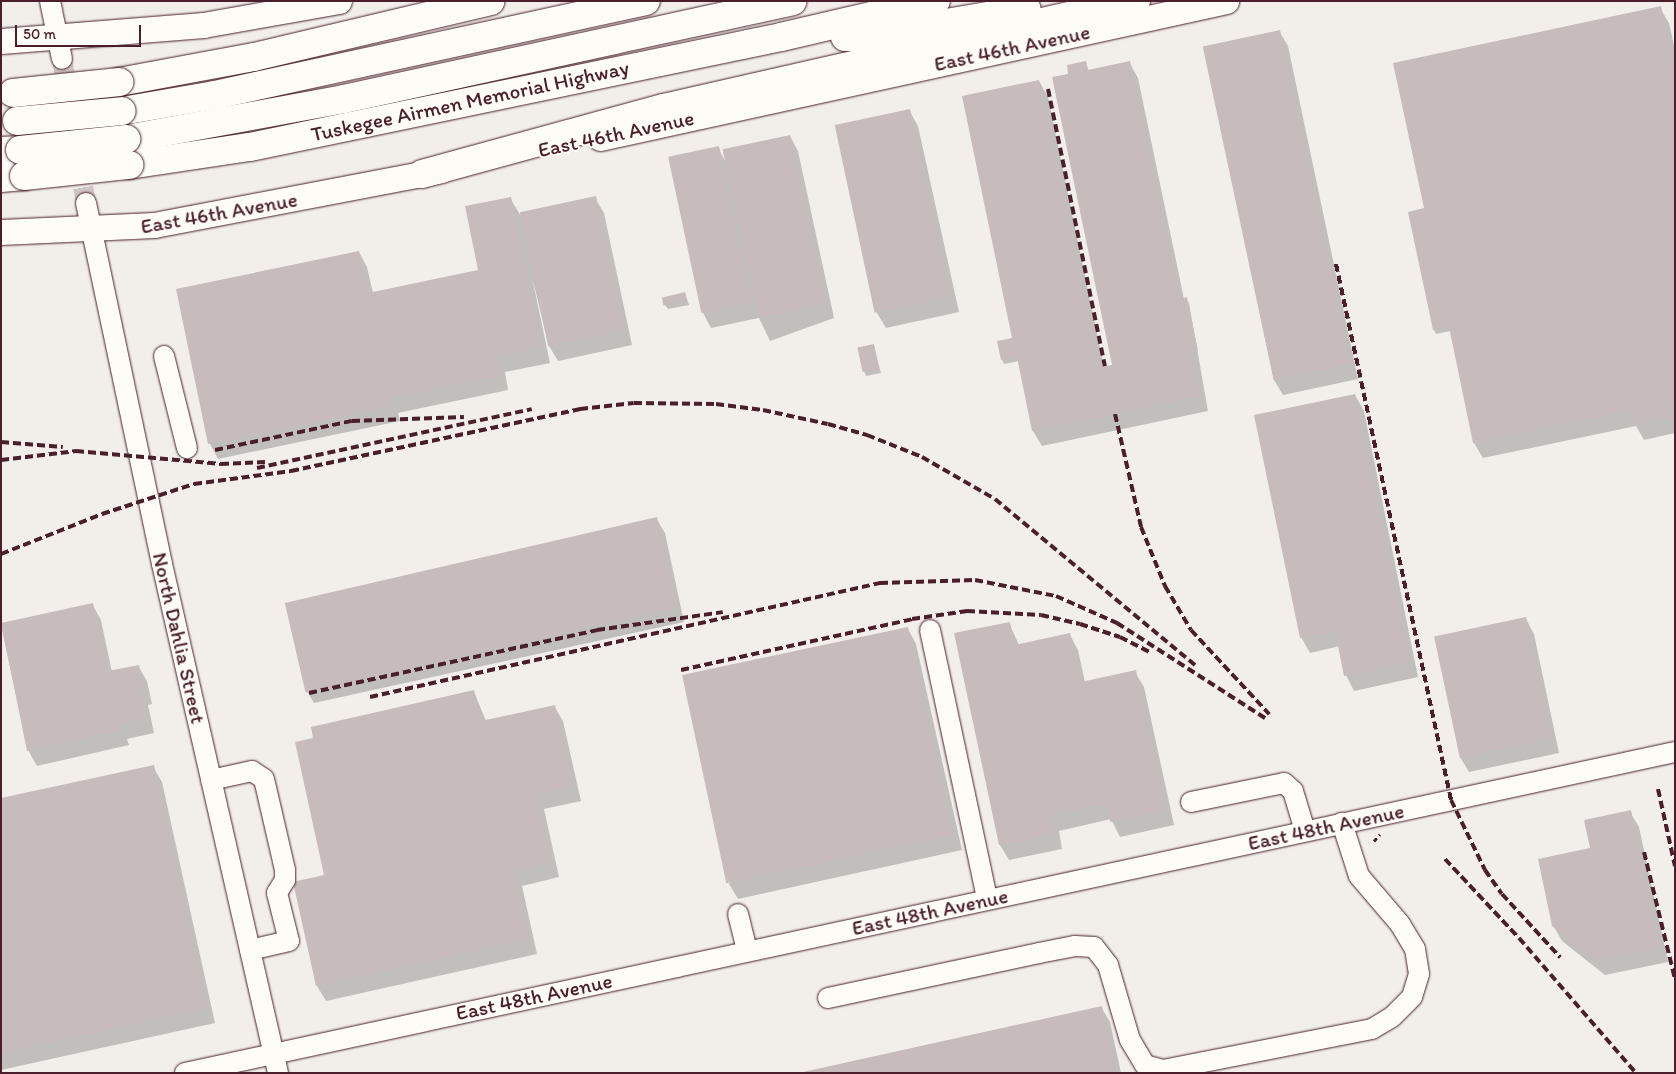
<!DOCTYPE html>
<style>
body{margin:0}
#map{position:relative;width:1676px;height:1074px;overflow:hidden;background:#f2efeb;font-family:Itim,sans-serif}
div>[style]{position:absolute}
.shadow>*{inset:0;background:#0003}
.building>*{inset:0;background:#c8bbbb;transform-origin:0 0}
.minor-tunnel>*{height:20px;margin-top:-10px;transform-origin:0;background:repeating-linear-gradient(90deg,#d0c5c5 0 20px,transparent 0 30px)}
.path>*{height:3px;margin-top:-1.5px;transform-origin:0;background:repeating-linear-gradient(90deg,#4a1f2b 0 4px,transparent 0 8px)}
.roads{filter:drop-shadow(0 0 1px #4a1f2b) drop-shadow(0 0 1px #4a1f2b)}
.minor>*{height:20px;margin:-10px;padding:0 10px;transform-origin:10px;border-radius:10px;background:#fdfcf7}
.major>*{height:25px;margin:-12.5px;padding:0 12.5px;transform-origin:12.5px;border-radius:12.5px;background:#fdfcf7}
.highway>*{height:28px;margin:-14px;padding:0 14px;transform-origin:14px;border-radius:14px;background:#fdfcf7}
.rail>*{height:4px;margin-top:-2px;transform-origin:0;background:repeating-linear-gradient(90deg,#4a1f2b 0 8px,transparent 0 12px)}
.bridges{filter:drop-shadow(0 0 1px #4a1f2b) drop-shadow(0 0 1px #4a1f2b)}
.highway-bridge>*{height:28px;margin:-14px;padding:0 14px;transform-origin:14px;border-radius:14px;background:#fdfcf7}
span{translate:-50% -50%;white-space:nowrap;text-align:center;line-height:1.15;-webkit-text-stroke:4px #fdfcf7;paint-order:stroke}
.street-label{font-size:21px;color:#4a1f2b}
.frame{position:absolute;inset:0;border:2px solid #4a1f2b;pointer-events:none}
.scale{position:absolute;left:15px;top:25px;width:126px;height:22px;box-sizing:border-box;border:2px solid #4a1f2b;border-top:0;padding-left:6px;font-size:15px;line-height:18px;white-space:nowrap;color:#4a1f2b;-webkit-text-stroke:4px #fdfcf7;paint-order:stroke}
</style>
<div id="map">
<div class="shadow">
<div style="clip-path:polygon(1660px 8px,1669px 23px,1675px 50px,1675px 433px,1644px 440px,1636px 426px,1483px 458px,1474px 443px,1451px 331px,1436px 334px,1434px 330px,1425px 209px)"></div>
<div style="clip-path:polygon(1279px 31px,1288px 46px,1358px 379px,1283px 395px,1274px 380px,1204px 47px)"></div>
<div style="clip-path:polygon(1085px 62px,1089px 71px,1129px 62px,1138px 78px,1184px 299px,1189px 303px,1208px 411px,1042px 446px,1033px 431px,1019px 361px,1004px 364px,1002px 360px,1015px 344px,1039px 81px,1048px 97px,1104px 368px,1114px 366px,1070px 75px)"></div>
<div style="clip-path:polygon(909px 110px,918px 126px,959px 312px,886px 328px,877px 313px,836px 126px)"></div>
<div style="clip-path:polygon(790px 136px,798px 151px,834px 318px,770px 341px,759px 318px,711px 328px,703px 313px,670px 158px,718px 148px,725px 161px)"></div>
<div style="clip-path:polygon(510px 198px,522px 218px,595px 198px,604px 213px,632px 345px,558px 361px,549px 346px,532px 277px,550px 363px,505px 372px,508px 390px,398px 413px,400px 421px,218px 459px,210px 444px,177px 290px,359px 252px,367px 267px,373px 293px,480px 271px)"></div>
<div style="clip-path:polygon(685px 293px,689px 305px,668px 309px,665px 305px)"></div>
<div style="clip-path:polygon(873px 345px,881px 373px,866px 376px,864px 371px)"></div>
<div style="clip-path:polygon(1355px 395px,1364px 411px,1418px 677px,1354px 691px,1346px 675px,1340px 646px,1310px 653px,1301px 637px)"></div>
<div style="clip-path:polygon(656px 518px,665px 533px,684px 622px,314px 703px,305px 688px)"></div>
<div style="clip-path:polygon(92px 604px,101px 620px,112px 672px,138px 666px,147px 681px,152px 704px,148px 705px,154px 733px,127px 739px,129px 745px,37px 766px,28px 750px,1px 625px)"></div>
<div style="clip-path:polygon(1526px 619px,1534px 634px,1559px 753px,1469px 772px,1460px 757px,1436px 637px)"></div>
<div style="clip-path:polygon(1009px 623px,1019px 645px,1070px 635px,1078px 650px,1085px 682px,1135px 672px,1144px 687px,1174px 825px,1120px 837px,1111px 819px,1059px 831px,1062px 849px,1009px 860px,1000px 845px,956px 634px)"></div>
<div style="clip-path:polygon(908px 629px,916px 644px,962px 850px,738px 899px,729px 884px)"></div>
<div style="clip-path:polygon(474px 692px,486px 721px,554px 706px,563px 721px,581px 801px,544px 809px,559px 877px,522px 886px,537px 954px,326px 1001px,317px 986px,326px 876px)"></div>
<div style="clip-path:polygon(153px 767px,162px 782px,215px 1023px,1px 1070px,1px 800px)"></div>
<div style="clip-path:polygon(1630px 812px,1639px 827px,1668px 962px,1605px 975px,1562px 941px,1553px 925px,1592px 849px)"></div>
<div style="clip-path:polygon(1101px 1007px,1110px 1022px,1121px 1073px,805px 1073px)"></div>
</div>
<div class="building">
<div style="clip-path:polygon(1661px 6px,1675px 72px,1675px 400px,1669px 402px,1672px 417px,1634px 425px,1631px 410px,1473px 443px,1449px 327px,1433px 330px,1408px 212px,1424px 208px,1393px 63px)"></div>
<div style="left:1280px;top:30px;width:341px;height:79px;rotate:78deg"></div>
<div style="clip-path:polygon(1086px 61px,1088px 70px,1130px 61px,1180px 299px,1187px 297px,1198px 351px,1191px 352px,1200px 396px,1032px 431px,1017px 357px,1001px 360px,997px 341px,1012px 338px,962px 96px,1039px 80px,1100px 367px,1112px 365px,1052px 77px,1068px 74px,1067px 65px)"></div>
<div style="left:910px;top:109px;width:192px;height:77px;rotate:78deg"></div>
<div style="left:790px;top:135px;width:172px;height:69px;rotate:78deg"></div>
<div style="left:719px;top:146px;width:160px;height:52px;rotate:78deg"></div>
<div style="left:596px;top:196px;width:137px;height:78px;rotate:78deg"></div>
<div style="clip-path:polygon(511px 197px,543px 347px,497px 357px,501px 375px,390px 398px,392px 406px,208px 444px,176px 289px,359px 251px,368px 293px,478px 270px,465px 206px)"></div>
<div style="left:685px;top:292px;width:8px;height:24px;rotate:76deg"></div>
<div style="left:874px;top:344px;width:25px;height:17px;rotate:78deg"></div>
<div style="clip-path:polygon(1355px 394px,1411px 662px,1344px 676px,1335px 631px,1300px 638px,1254px 415px)"></div>
<div style="left:657px;top:517px;width:92px;height:382px;rotate:77deg"></div>
<div style="clip-path:polygon(93px 603px,108px 671px,139px 665px,144px 689px,140px 690px,146px 718px,119px 724px,121px 730px,27px 751px,1px 623px)"></div>
<div style="left:1526px;top:617px;width:124px;height:94px;rotate:78deg"></div>
<div style="clip-path:polygon(1010px 622px,1015px 645px,1070px 633px,1081px 682px,1136px 670px,1166px 810px,1110px 822px,1106px 804px,1051px 815px,1055px 834px,999px 845px,954px 633px)"></div>
<div style="left:908px;top:627px;width:213px;height:231px;rotate:78deg"></div>
<div style="clip-path:polygon(474px 690px,481px 721px,555px 705px,573px 786px,536px 794px,551px 862px,514px 871px,529px 939px,316px 986px,293px 882px,324px 875px,295px 742px,313px 738px,311px 727px)"></div>
<div style="clip-path:polygon(154px 765px,207px 1008px,1px 1053px,1px 798px)"></div>
<div style="clip-path:polygon(1631px 810px,1660px 947px,1595px 961px,1552px 926px,1538px 859px,1590px 848px,1584px 820px)"></div>
<div style="clip-path:polygon(1102px 1006px,1117px 1073px,803px 1073px,803px 1072px)"></div>
</div>
<div class="minor-tunnel">
<div style="left:62px;top:59px;width:71px;rotate:80.3deg"></div>
<div style="left:78px;top:158px;width:46px;rotate:79.9deg"></div>
</div>
<div class="path">
<div style="left:1374px;top:841px;width:9px;rotate:-49deg"></div>
</div>
<div class="roads">
<div class="minor">
<div style="left:50px;top:1px;width:59px;rotate:78.3deg"></div>
<div style="left:86px;top:203px;width:369px;rotate:78.1deg"></div>
<div style="left:162px;top:564px;width:522px;rotate:77.16deg"></div>
<div style="left:164px;top:356px;width:95px;rotate:76deg"></div>
<div style="left:930px;top:630px;width:275px;rotate:78deg"></div>
<div style="left:211px;top:780px;width:42px;rotate:-12.4deg"></div>
<div style="left:252px;top:771px;width:14px;rotate:34deg"></div>
<div style="left:264px;top:779px;width:93px;rotate:77deg"></div>
<div style="left:285px;top:870px;width:10px;rotate:90deg"></div>
<div style="left:285px;top:880px;width:15px;rotate:122deg"></div>
<div style="left:277px;top:893px;width:49px;rotate:76deg"></div>
<div style="left:289px;top:941px;width:40px;rotate:167deg"></div>
<div style="left:1191px;top:802px;width:95px;rotate:-11.5deg"></div>
<div style="left:1284px;top:783px;width:12px;rotate:42deg"></div>
<div style="left:1293px;top:791px;width:42px;rotate:73.3deg"></div>
<div style="left:738px;top:914px;width:38px;rotate:76deg"></div>
<div style="left:828px;top:998px;width:216px;rotate:-12deg"></div>
<div style="left:1039px;top:953px;width:37px;rotate:-11deg"></div>
<div style="left:1075px;top:946px;width:19px;rotate:3deg"></div>
<div style="left:1094px;top:947px;width:23px;rotate:52deg"></div>
<div style="left:1108px;top:965px;width:78px;rotate:73.7deg"></div>
<div style="left:1130px;top:1040px;width:29px;rotate:59deg"></div>
<div style="left:1145px;top:1065px;width:19px;rotate:16deg"></div>
<div style="left:1163px;top:1070px;width:213px;rotate:-11.1deg"></div>
<div style="left:1372px;top:1029px;width:23px;rotate:-31deg"></div>
<div style="left:1392px;top:1017px;width:28px;rotate:-45deg"></div>
<div style="left:1412px;top:997px;width:24px;rotate:-73deg"></div>
<div style="left:1419px;top:974px;width:25px;rotate:-99deg"></div>
<div style="left:1415px;top:949px;width:29px;rotate:-121deg"></div>
<div style="left:1400px;top:924px;width:63px;rotate:-130.5deg"></div>
<div style="left:1359px;top:876px;width:56px;rotate:-107.8deg"></div>
<div style="left:185px;top:1073px;width:1524px;rotate:-12.16deg"></div>
</div>
<div class="major">
<div style="left:1px;top:41px;width:203px;rotate:-4.5deg"></div>
<div style="left:203px;top:25px;width:138px;rotate:-10deg"></div>
<div style="left:600px;top:138px;width:641px;rotate:-12.34deg"></div>
<div style="left:1px;top:232px;width:153px;rotate:-2.6deg"></div>
<div style="left:154px;top:225px;width:292px;rotate:-10.8deg"></div>
</div>
<div class="highway">
<div style="left:845px;top:37px;width:19px"></div>
<div style="left:864px;top:37px;width:165px;rotate:-9.7deg"></div>
<div style="left:119px;top:82px;width:137px;rotate:-10.5deg"></div>
<div style="left:254px;top:57px;width:243px;rotate:-13.3deg"></div>
<div style="left:122px;top:111px;width:94px;rotate:-9.8deg"></div>
<div style="left:215px;top:95px;width:441px;rotate:-12.3deg"></div>
<div style="left:126px;top:139px;width:222px;rotate:-10.4deg"></div>
<div style="left:344px;top:99px;width:459px;rotate:-12.3deg"></div>
<div style="left:1px;top:151px;width:19px;rotate:-3deg"></div>
<div style="left:129px;top:165px;width:122px;rotate:-8.5deg"></div>
<div style="left:250px;top:147px;width:542px;rotate:-11.7deg"></div>
<div style="left:781px;top:37px;width:159px;rotate:-13.1deg"></div>
<div style="left:422px;top:174px;width:251px;rotate:-15.3deg"></div>
<div style="left:664px;top:108px;width:484px;rotate:-12.8deg"></div>
<div style="left:1px;top:178px;width:23px;rotate:-5deg"></div>
</div>
</div>
<div class="rail">
<div style="left:1048px;top:89px;width:283px;rotate:78.4deg"></div>
<div style="left:1336px;top:264px;width:548px;rotate:77.89deg"></div>
<div style="left:1451px;top:800px;width:78px;rotate:64.1deg"></div>
<div style="left:1485px;top:870px;width:29px;rotate:55deg"></div>
<div style="left:1502px;top:894px;width:86px;rotate:47.4deg"></div>
<div style="left:1115px;top:414px;width:116px;rotate:77deg"></div>
<div style="left:1141px;top:527px;width:64px;rotate:67.9deg"></div>
<div style="left:1165px;top:586px;width:51px;rotate:59.4deg"></div>
<div style="left:1191px;top:630px;width:115px;rotate:47.1deg"></div>
<div style="left:1px;top:442px;width:62px;rotate:4.6deg"></div>
<div style="left:215px;top:450px;width:140px;rotate:-12deg"></div>
<div style="left:352px;top:421px;width:112px;rotate:-2deg"></div>
<div style="left:1px;top:460px;width:76px;rotate:-6.8deg"></div>
<div style="left:76px;top:451px;width:146px;rotate:5.1deg"></div>
<div style="left:221px;top:464px;width:44px;rotate:-2.6deg"></div>
<div style="left:257px;top:468px;width:281px;rotate:-12.1deg"></div>
<div style="left:1px;top:554px;width:109px;rotate:-21.6deg"></div>
<div style="left:102px;top:514px;width:97px;rotate:-18.1deg"></div>
<div style="left:194px;top:484px;width:98px;rotate:-7.6deg"></div>
<div style="left:291px;top:471px;width:296px;rotate:-12.1deg"></div>
<div style="left:580px;top:409px;width:54px;rotate:-6.3deg"></div>
<div style="left:634px;top:403px;width:82px;rotate:0.7deg"></div>
<div style="left:716px;top:404px;width:47px;rotate:7.3deg"></div>
<div style="left:763px;top:410px;width:66px;rotate:12.2deg"></div>
<div style="left:828px;top:424px;width:41px;rotate:15.8deg"></div>
<div style="left:867px;top:435px;width:59px;rotate:21.8deg"></div>
<div style="left:922px;top:457px;width:84px;rotate:29.9deg"></div>
<div style="left:995px;top:499px;width:263px;rotate:39.7deg"></div>
<div style="left:681px;top:670px;width:237px;rotate:-12.4deg"></div>
<div style="left:912px;top:619px;width:56px;rotate:-8.3deg"></div>
<div style="left:967px;top:611px;width:74px;rotate:3.1deg"></div>
<div style="left:1041px;top:615px;width:40px;rotate:13deg"></div>
<div style="left:1080px;top:624px;width:42px;rotate:18deg"></div>
<div style="left:1120px;top:637px;width:35px;rotate:27deg"></div>
<div style="left:309px;top:693px;width:295px;rotate:-12.3deg"></div>
<div style="left:597px;top:630px;width:127px;rotate:-8.1deg"></div>
<div style="left:370px;top:697px;width:523px;rotate:-12.6deg"></div>
<div style="left:880px;top:583px;width:95px;rotate:-1.8deg"></div>
<div style="left:975px;top:580px;width:83px;rotate:11.2deg"></div>
<div style="left:1056px;top:596px;width:67px;rotate:23.9deg"></div>
<div style="left:1117px;top:623px;width:179px;rotate:32.7deg"></div>
<div style="left:1658px;top:789px;width:79px;rotate:77.6deg"></div>
<div style="left:1644px;top:852px;width:131px;rotate:76.3deg"></div>
<div style="left:1445px;top:859px;width:108px;rotate:46.9deg"></div>
<div style="left:1519px;top:938px;width:179px;rotate:49.1deg"></div>
</div>
<div class="bridges">
<div class="highway-bridge">
<div style="left:13px;top:93px;width:107px;rotate:-5.9deg"></div>
<div style="left:17px;top:121px;width:105px;rotate:-5.4deg"></div>
<div style="left:20px;top:150px;width:107px;rotate:-5.9deg"></div>
<div style="left:24px;top:176px;width:106px;rotate:-6deg"></div>
</div>
</div>
<div class="street-label">
<span style="left:1012px;top:48px;rotate:-12deg">East 46th Avenue</span>
<span style="left:470px;top:101px;rotate:-12deg">Tuskegee Airmen Memorial Highway</span>
<span style="left:616px;top:134px;rotate:-12deg">East 46th Avenue</span>
<span style="left:219px;top:213px;rotate:-10deg">East 46th Avenue</span>
<span style="left:179px;top:638px;rotate:77deg">North Dahlia Street</span>
<span style="left:1326px;top:827px;rotate:-12deg">East 48th Avenue</span>
<span style="left:930px;top:912px;rotate:-12deg">East 48th Avenue</span>
<span style="left:534px;top:997px;rotate:-12deg">East 48th Avenue</span>
</div>
<div class="frame"></div>
<div class="scale">50 m</div>
</div>
